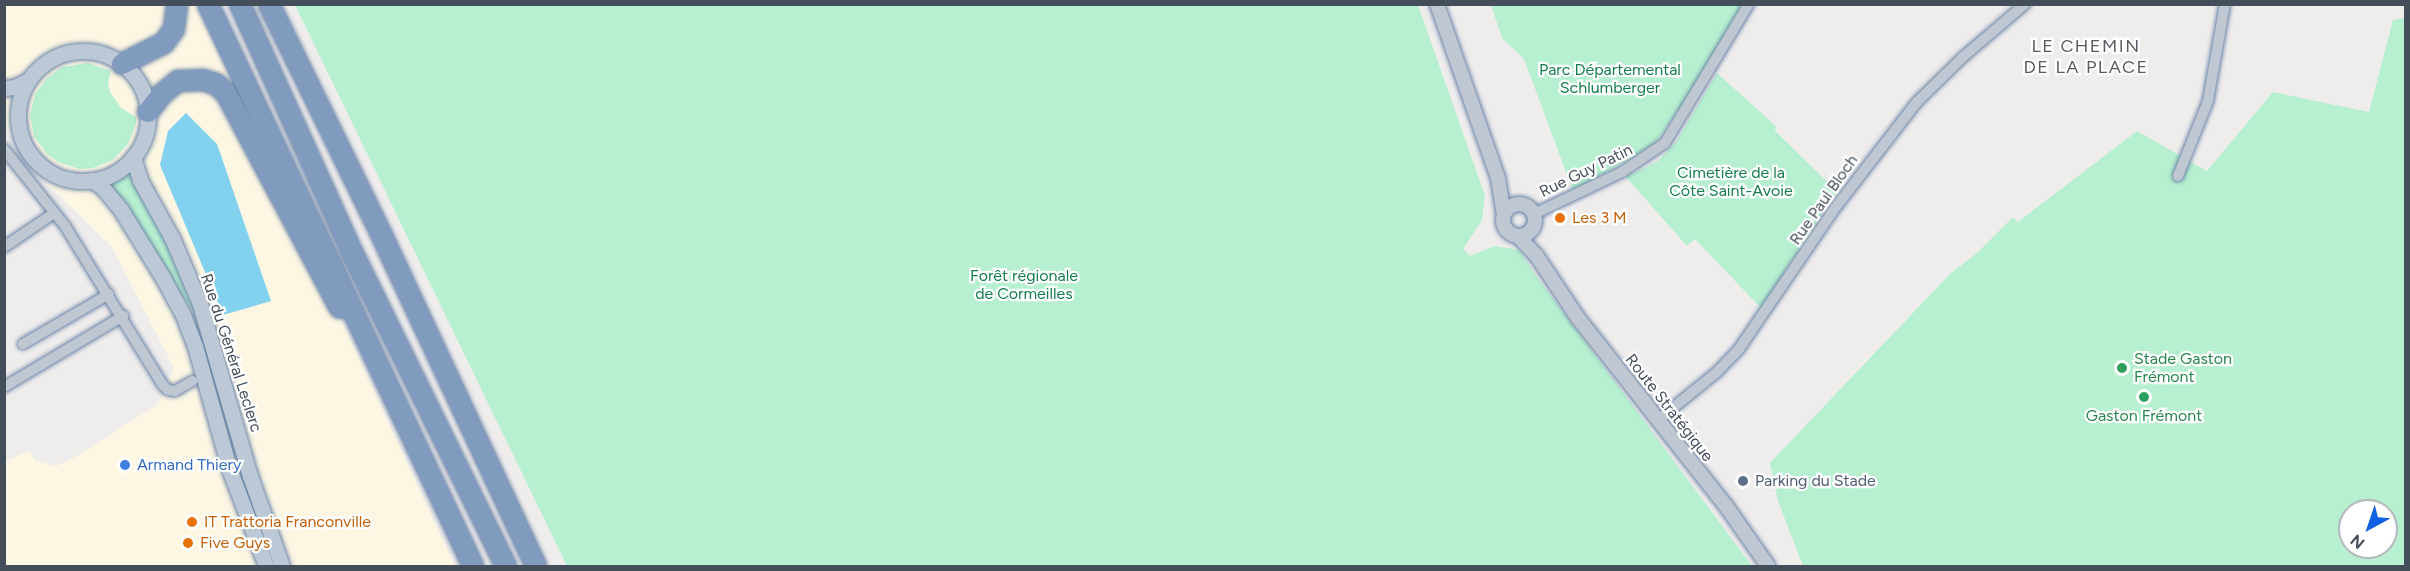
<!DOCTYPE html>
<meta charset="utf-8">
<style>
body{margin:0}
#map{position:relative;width:2410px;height:571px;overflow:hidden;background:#efecec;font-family:Figtree,sans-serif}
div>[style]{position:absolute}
.commercial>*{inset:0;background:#fcf6e3}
.green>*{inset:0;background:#b7f0d0}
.water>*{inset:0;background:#82d1ee}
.roads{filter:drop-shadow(0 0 2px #6c86a9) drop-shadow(0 0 2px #6c86a9)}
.minor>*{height:10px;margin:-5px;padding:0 5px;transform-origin:5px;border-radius:5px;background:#bec7d2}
.tertiary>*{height:14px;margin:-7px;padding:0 7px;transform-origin:7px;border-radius:7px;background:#bec7d2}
.tertiary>.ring{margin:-7px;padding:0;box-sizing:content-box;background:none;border:14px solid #bec7d2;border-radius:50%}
.secondary>*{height:15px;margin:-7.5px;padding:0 7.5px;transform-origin:7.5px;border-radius:7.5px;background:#bdc8d6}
.secondary>.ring{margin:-7.5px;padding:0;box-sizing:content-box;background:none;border:15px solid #bdc8d6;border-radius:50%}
.motorway>*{height:20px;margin:-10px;padding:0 10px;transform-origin:10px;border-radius:10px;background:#819bbe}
.dots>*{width:16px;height:16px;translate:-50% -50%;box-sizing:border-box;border:3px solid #fff;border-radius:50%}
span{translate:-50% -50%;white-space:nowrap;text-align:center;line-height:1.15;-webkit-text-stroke:4.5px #fff;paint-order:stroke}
.park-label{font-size:16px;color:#137d4e}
.street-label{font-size:16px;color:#444e5a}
.food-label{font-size:16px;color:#c56008}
.left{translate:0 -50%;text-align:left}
.leisure-label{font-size:16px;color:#27864d}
.shop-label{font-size:16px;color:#366cbe}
.service-label{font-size:16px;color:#4e5e75}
.neighbourhood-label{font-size:18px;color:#585c61;letter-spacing:1.5px}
.frame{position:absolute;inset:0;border:6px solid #444e5a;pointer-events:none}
.north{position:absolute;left:2338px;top:499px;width:60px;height:60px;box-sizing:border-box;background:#fff;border:2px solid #b4b8bd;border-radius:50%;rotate:220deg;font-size:16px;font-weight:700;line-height:24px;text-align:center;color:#444e5a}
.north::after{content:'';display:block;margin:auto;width:21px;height:27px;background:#1260e3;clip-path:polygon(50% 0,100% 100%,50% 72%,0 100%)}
</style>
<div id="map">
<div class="commercial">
<div style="clip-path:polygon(5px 5px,196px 5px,455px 566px,5px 566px,4px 462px,29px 451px,36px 461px,56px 466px,79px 455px,158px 404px,174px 368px,112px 247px,33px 170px,5px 126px)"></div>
</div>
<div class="green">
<div style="clip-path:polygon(295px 5px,1418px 5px,1485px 196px,1482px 220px,1463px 249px,1470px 256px,1495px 246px,1519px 250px,1537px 277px,1752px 566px,567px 566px)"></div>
<div style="clip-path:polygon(1491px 5px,1744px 5px,1693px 89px,1655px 144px,1573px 191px,1524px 59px,1502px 38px)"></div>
<div style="clip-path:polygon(evenodd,2405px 18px,2405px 566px,1803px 566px,1778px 501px,1770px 463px,1951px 273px,1976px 254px,2013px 217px,2018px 222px,2137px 131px,2207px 171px,2273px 92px,2369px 112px,2393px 20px,2405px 18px,2350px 511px,2386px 511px,2386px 547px,2350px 547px,2350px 511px)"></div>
<div style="clip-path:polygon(88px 63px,111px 71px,108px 83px,110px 92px,121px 108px,136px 117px,136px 124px,128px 144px,113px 160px,93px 168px,79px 169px,58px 162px,47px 154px,34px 136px,30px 115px,35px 95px,46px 79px,62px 67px)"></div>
<div style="clip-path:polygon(1717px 73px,1776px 126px,1775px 131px,1837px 191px,1761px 308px,1695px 239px,1687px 246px,1626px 177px,1658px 161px,1676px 142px)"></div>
<div style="clip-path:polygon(130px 173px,166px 239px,196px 309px,193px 310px,178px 291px,109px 186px)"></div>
</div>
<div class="water">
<div style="clip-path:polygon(186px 113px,217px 144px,271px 301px,223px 315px,160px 165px,168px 131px)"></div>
</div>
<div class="roads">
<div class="minor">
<div style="left:4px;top:149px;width:98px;rotate:51.6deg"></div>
<div style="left:65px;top:226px;width:187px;rotate:58.4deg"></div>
<div style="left:163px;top:385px;width:7px;rotate:45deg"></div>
<div style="left:168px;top:390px;width:7px;rotate:8deg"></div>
<div style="left:175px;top:391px;width:20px;rotate:-30deg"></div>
<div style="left:2178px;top:176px;width:81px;rotate:-68.2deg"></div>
<div style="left:2208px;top:101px;width:98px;rotate:-80.1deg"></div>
<div style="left:1534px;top:214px;width:98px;rotate:-25.5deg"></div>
<div style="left:1622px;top:172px;width:52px;rotate:-34deg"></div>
<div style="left:1665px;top:143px;width:162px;rotate:-58.9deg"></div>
<div style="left:4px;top:247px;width:60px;rotate:-34.2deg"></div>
<div style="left:23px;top:344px;width:99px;rotate:-30.2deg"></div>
<div style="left:4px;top:387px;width:139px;rotate:-30.8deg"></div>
<div style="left:1658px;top:420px;width:76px;rotate:-39.1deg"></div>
<div style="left:1717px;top:372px;width:32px;rotate:-46deg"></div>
<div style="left:1739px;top:349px;width:172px;rotate:-55.7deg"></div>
<div style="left:1836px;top:207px;width:133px;rotate:-52.4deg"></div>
<div style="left:1917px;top:102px;width:64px;rotate:-44.4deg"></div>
<div style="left:1963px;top:57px;width:82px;rotate:-40.5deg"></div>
</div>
<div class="tertiary">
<div style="left:1437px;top:4px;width:184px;rotate:70.7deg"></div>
<div style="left:1498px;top:178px;width:36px;rotate:81deg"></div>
<div class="ring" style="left:1503px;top:204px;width:18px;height:18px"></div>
<div style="left:1518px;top:236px;width:26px;rotate:47deg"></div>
<div style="left:1536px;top:255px;width:76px;rotate:56.3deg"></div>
<div style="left:1578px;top:318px;width:239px;rotate:51.8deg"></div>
<div style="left:1726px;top:506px;width:73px;rotate:55deg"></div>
</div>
<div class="secondary">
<div class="ring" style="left:18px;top:51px;width:115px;height:115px"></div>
<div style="left:4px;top:88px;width:11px;rotate:-5deg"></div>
<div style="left:15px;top:87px;width:16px;rotate:-27deg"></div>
<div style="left:133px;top:157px;width:24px;rotate:73deg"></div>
<div style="left:140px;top:180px;width:66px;rotate:61.1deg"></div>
<div style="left:172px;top:238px;width:72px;rotate:67deg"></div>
<div style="left:200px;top:304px;width:179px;rotate:73.8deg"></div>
<div style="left:250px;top:476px;width:96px;rotate:70.4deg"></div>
<div style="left:92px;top:180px;width:12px;rotate:35deg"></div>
<div style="left:102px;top:187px;width:30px;rotate:50deg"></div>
<div style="left:121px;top:210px;width:80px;rotate:58.3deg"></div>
<div style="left:163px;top:278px;width:42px;rotate:61.6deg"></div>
<div style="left:183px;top:315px;width:33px;rotate:69deg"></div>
<div style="left:195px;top:346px;width:130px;rotate:74.4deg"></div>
<div style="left:230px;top:471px;width:102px;rotate:69.2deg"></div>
</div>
<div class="motorway">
<div style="left:208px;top:4px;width:621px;rotate:64.75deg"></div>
<div style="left:240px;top:4px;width:274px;rotate:65.7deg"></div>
<div style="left:353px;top:254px;width:347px;rotate:63.9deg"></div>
<div style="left:269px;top:4px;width:260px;rotate:64deg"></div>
<div style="left:383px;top:238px;width:362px;rotate:65deg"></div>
<div style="left:122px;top:64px;width:47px;rotate:-26.6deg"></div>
<div style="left:164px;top:43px;width:17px;rotate:-54deg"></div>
<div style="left:174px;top:29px;width:25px;rotate:-83deg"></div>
<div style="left:148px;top:112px;width:23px;rotate:-52deg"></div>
<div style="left:162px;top:94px;width:21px;rotate:-39deg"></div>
<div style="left:178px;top:81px;width:25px;rotate:-2deg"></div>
<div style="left:203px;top:80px;width:14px;rotate:17deg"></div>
<div style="left:216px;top:84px;width:13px;rotate:42deg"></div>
<div style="left:226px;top:93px;width:243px;rotate:62.1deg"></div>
</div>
</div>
<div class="dots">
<div style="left:1560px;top:218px;background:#e8710a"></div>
<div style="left:2122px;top:368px;background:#2e9e5b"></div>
<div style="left:2144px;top:397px;background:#2e9e5b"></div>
<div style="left:125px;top:465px;background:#3f7fe0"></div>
<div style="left:1743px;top:481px;background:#5c6f8a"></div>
<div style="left:192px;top:522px;background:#e8710a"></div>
<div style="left:188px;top:543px;background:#e8710a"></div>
</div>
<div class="park-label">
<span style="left:1610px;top:79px">Parc Départemental<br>Schlumberger</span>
<span style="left:1731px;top:182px">Cimetière de la<br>Côte Saint-Avoie</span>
<span style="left:1024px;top:285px">Forêt régionale<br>de Cormeilles</span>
</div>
<div class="street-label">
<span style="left:1586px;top:171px;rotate:-26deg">Rue Guy Patin</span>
<span style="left:1824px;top:200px;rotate:-55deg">Rue Paul Bloch</span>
<span style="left:231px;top:353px;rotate:72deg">Rue du Général Leclerc</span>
<span style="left:1669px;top:408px;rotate:52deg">Route Stratégique</span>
</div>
<div class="food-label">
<span class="left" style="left:1572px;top:218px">Les 3 M</span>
<span class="left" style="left:204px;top:522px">IT Trattoria Franconville</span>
<span class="left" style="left:200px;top:543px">Five Guys</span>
</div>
<div class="leisure-label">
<span class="left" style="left:2134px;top:368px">Stade Gaston<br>Frémont</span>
<span style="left:2144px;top:416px">Gaston Frémont</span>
</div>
<div class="shop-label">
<span class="left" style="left:137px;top:465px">Armand Thiery</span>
</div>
<div class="service-label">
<span class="left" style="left:1755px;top:481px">Parking du Stade</span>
</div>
<div class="neighbourhood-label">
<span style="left:2086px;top:57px">LE CHEMIN<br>DE LA PLACE</span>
</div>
<div class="frame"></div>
<div class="north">N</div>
</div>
